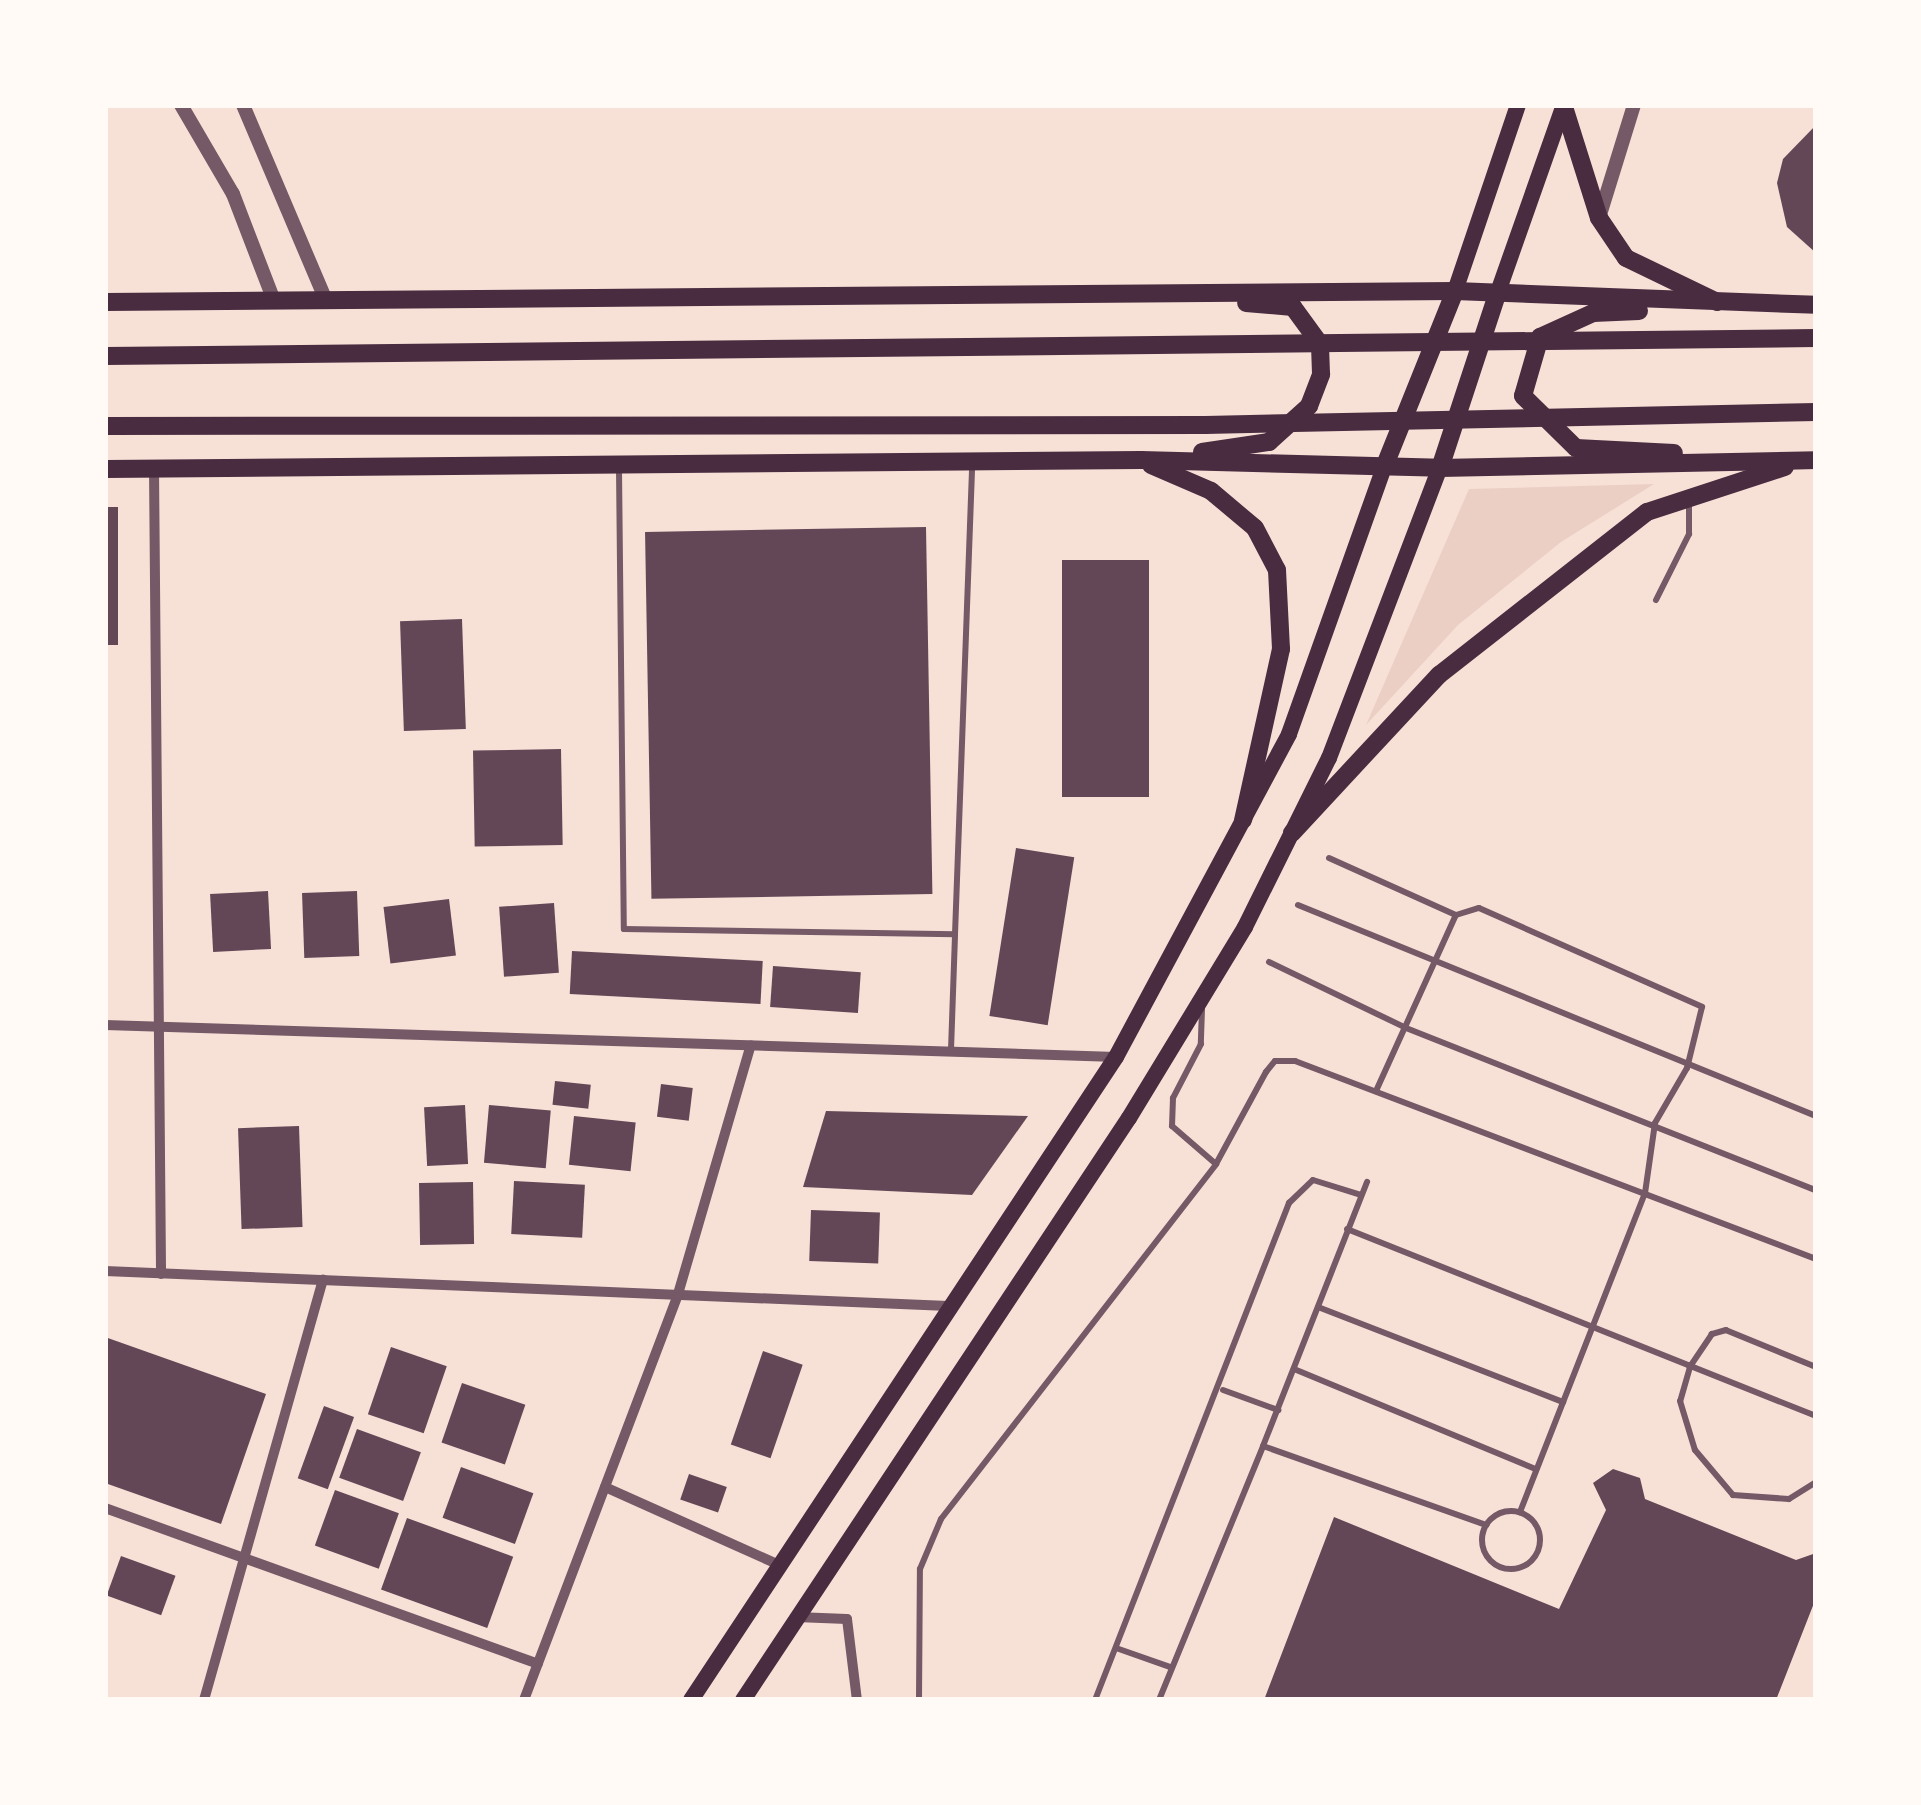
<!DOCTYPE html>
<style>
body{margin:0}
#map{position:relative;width:1921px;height:1805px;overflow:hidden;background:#f7e1d7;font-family:"Sofia Sans Condensed",sans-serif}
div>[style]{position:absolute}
.green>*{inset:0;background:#ebcfc5}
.building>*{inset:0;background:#644757;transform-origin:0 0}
.service>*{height:6px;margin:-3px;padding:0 3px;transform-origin:3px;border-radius:3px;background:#755966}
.service>.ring{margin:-3px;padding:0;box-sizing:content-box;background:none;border:6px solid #755966;border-radius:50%}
.minor>*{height:10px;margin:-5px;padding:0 5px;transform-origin:5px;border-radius:5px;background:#755966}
.tertiary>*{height:14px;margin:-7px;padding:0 7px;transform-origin:7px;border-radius:7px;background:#755966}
.secondary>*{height:16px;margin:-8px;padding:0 8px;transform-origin:8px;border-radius:8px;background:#4a2c40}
.primary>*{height:18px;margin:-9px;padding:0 9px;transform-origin:9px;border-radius:9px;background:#4a2c40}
.trunk>*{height:18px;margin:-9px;padding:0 9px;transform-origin:9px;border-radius:9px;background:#4a2c40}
span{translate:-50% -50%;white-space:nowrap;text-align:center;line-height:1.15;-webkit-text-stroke:10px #fffaf5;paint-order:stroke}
.frame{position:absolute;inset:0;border:108px solid #fffaf5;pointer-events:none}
</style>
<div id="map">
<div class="green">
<div style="clip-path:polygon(1654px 484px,1561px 542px,1458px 625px,1366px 725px,1469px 489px)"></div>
</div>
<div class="building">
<div style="clip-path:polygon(1816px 125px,1816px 253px,1787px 227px,1777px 183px,1783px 159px)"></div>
<div style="left:105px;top:507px;width:13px;height:138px"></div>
<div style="left:926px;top:527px;width:367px;height:281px;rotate:89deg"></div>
<div style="left:1149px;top:560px;width:237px;height:87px;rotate:90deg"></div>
<div style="left:462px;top:619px;width:110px;height:62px;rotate:88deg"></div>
<div style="left:561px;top:749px;width:96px;height:88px;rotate:89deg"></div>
<div style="left:1016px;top:848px;width:59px;height:170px;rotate:9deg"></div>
<div style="left:268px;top:891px;width:58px;height:58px;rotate:87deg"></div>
<div style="left:357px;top:891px;width:65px;height:55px;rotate:88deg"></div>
<div style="left:449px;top:899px;width:57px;height:66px;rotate:83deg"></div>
<div style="left:554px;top:903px;width:70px;height:55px;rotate:86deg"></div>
<div style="left:572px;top:951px;width:191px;height:43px;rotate:3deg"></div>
<div style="left:773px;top:966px;width:88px;height:41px;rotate:4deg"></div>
<div style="left:555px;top:1081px;width:36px;height:24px;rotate:6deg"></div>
<div style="left:661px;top:1084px;width:32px;height:33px;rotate:7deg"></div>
<div style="left:465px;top:1105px;width:59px;height:41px;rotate:87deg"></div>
<div style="left:489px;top:1105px;width:62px;height:58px;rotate:5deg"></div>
<div style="clip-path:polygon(826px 1111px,1028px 1116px,972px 1195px,803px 1187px)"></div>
<div style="left:574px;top:1116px;width:62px;height:49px;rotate:6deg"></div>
<div style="left:299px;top:1126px;width:101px;height:61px;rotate:88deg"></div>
<div style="left:514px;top:1181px;width:71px;height:53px;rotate:3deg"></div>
<div style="left:473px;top:1182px;width:62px;height:54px;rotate:89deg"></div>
<div style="left:811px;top:1210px;width:69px;height:51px;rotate:2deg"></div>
<div style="clip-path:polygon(105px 1337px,266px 1394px,221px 1524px,105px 1483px)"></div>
<div style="left:391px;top:1347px;width:59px;height:71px;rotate:19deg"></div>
<div style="left:763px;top:1351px;width:42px;height:99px;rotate:19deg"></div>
<div style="left:462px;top:1383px;width:67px;height:63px;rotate:19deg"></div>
<div style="left:324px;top:1406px;width:32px;height:77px;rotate:20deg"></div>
<div style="left:357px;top:1429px;width:68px;height:52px;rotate:20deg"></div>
<div style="left:461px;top:1467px;width:77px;height:54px;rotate:20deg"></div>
<div style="clip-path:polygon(1613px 1469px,1640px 1478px,1645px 1499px,1796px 1560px,1816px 1553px,1816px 1598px,1776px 1700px,1264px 1700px,1334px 1517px,1559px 1609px,1606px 1510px,1593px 1483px)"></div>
<div style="left:689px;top:1474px;width:40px;height:27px;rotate:19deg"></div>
<div style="left:335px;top:1490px;width:68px;height:59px;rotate:20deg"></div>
<div style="left:407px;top:1518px;width:113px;height:76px;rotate:20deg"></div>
<div style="left:121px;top:1556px;width:58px;height:42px;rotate:20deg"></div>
</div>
<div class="service">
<div style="left:619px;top:469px;width:460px;rotate:89.4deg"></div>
<div style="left:624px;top:929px;width:331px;rotate:0.9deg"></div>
<div style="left:955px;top:934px;width:467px;rotate:-87.9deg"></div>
<div style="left:1656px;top:600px;width:74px;rotate:-63.4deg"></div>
<div style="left:1689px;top:534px;width:30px;rotate:-90deg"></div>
<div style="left:1329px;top:858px;width:139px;rotate:24.2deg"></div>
<div style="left:1298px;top:905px;width:559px;rotate:22.16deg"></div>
<div style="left:1269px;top:962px;width:152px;rotate:25.7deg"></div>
<div style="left:1406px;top:1028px;width:441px;rotate:21.6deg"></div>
<div style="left:1202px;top:1009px;width:35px;rotate:92deg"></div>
<div style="left:1201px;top:1044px;width:61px;rotate:117.4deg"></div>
<div style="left:1173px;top:1098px;width:28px;rotate:92deg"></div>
<div style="left:1172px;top:1126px;width:58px;rotate:40.8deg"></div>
<div style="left:1216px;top:1164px;width:105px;rotate:-61.5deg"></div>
<div style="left:1266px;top:1072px;width:14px;rotate:-51deg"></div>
<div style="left:1275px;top:1061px;width:20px"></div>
<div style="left:1295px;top:1061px;width:557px;rotate:20.81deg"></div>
<div style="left:951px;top:1050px;width:116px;rotate:-88deg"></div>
<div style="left:1376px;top:1091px;width:193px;rotate:-65.6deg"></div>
<div style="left:1456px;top:915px;width:24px;rotate:-17deg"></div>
<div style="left:1479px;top:908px;width:244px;rotate:23.9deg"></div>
<div style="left:1702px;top:1007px;width:63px;rotate:103.8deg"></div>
<div style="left:1687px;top:1068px;width:64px;rotate:120.2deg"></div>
<div style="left:1655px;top:1123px;width:71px;rotate:98.1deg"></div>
<div style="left:1645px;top:1193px;width:343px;rotate:111.4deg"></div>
<div style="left:1347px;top:1229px;width:505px;rotate:21.74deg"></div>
<div style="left:1318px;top:1307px;width:263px;rotate:21.2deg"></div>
<div style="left:1816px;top:1367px;width:97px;rotate:-157.7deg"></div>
<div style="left:1726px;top:1330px;width:15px;rotate:164deg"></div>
<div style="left:1712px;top:1334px;width:40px;rotate:124deg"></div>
<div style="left:1690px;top:1367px;width:35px;rotate:106deg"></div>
<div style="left:1680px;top:1401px;width:51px;rotate:73deg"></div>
<div style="left:1695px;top:1450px;width:59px;rotate:49.8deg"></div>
<div style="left:1733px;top:1495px;width:56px;rotate:4.1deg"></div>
<div style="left:1789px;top:1499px;width:32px;rotate:-32deg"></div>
<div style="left:1294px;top:1369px;width:262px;rotate:22.5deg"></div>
<div style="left:1223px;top:1390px;width:59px;rotate:20deg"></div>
<div style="left:1263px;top:1446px;width:284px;rotate:-68.5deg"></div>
<div class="ring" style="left:1482px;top:1511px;width:52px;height:52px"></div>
<div style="left:1116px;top:1648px;width:57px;rotate:19.4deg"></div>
<div style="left:919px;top:1700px;width:131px;rotate:-89.6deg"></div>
<div style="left:920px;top:1569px;width:54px;rotate:-67.2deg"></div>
<div style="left:941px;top:1519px;width:449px;rotate:-52.2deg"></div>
<div style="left:1095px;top:1700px;width:534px;rotate:-68.68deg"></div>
<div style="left:1289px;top:1203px;width:33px;rotate:-44deg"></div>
<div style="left:1313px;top:1180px;width:50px;rotate:17.4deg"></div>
<div style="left:1159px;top:1700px;width:274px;rotate:-67.7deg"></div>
<div style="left:1263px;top:1446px;width:237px;rotate:19.5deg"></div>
</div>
<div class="minor">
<div style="left:154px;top:468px;width:806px;rotate:89.5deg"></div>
<div style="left:105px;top:1025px;width:1012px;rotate:1.81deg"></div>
<div style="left:105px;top:1271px;width:844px;rotate:2.38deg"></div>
<div style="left:605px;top:1487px;width:191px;rotate:24.1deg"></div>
<div style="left:105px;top:1508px;width:460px;rotate:19.8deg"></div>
<div style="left:796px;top:1617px;width:51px;rotate:2.2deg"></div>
<div style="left:847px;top:1619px;width:82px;rotate:83deg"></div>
<div style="left:204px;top:1700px;width:437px;rotate:-74.2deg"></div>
<div style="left:524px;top:1700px;width:434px;rotate:-69.2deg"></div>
<div style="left:678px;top:1294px;width:259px;rotate:-73.7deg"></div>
</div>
<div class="tertiary">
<div style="left:181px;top:105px;width:103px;rotate:59.7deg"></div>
<div style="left:233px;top:194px;width:115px;rotate:69deg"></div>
<div style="left:243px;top:105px;width:213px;rotate:67deg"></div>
<div style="left:1599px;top:218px;width:118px;rotate:-72.8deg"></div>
</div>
<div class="secondary">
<div style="left:1455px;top:291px;width:196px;rotate:-71.3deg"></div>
<div style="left:1498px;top:292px;width:198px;rotate:-70.6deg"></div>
<div style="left:691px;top:1700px;width:771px;rotate:-56.54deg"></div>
<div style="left:1116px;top:1057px;width:366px;rotate:-61.8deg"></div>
<div style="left:1289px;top:734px;width:286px;rotate:-70.4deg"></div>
<div style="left:743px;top:1700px;width:698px;rotate:-56.45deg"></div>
<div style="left:1129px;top:1118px;width:223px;rotate:-58.7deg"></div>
<div style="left:1245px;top:927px;width:189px;rotate:-63.6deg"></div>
<div style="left:1329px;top:758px;width:311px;rotate:-69.1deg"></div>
</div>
<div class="primary">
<div style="left:1564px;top:107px;width:116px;rotate:72.5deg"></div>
<div style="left:1599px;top:218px;width:48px;rotate:56deg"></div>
<div style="left:1626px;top:258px;width:101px;rotate:25.8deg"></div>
<div style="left:105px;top:302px;width:1350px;rotate:-0.47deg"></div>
<div style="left:1455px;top:291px;width:361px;rotate:2.2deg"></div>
<div style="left:1639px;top:311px;width:46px;rotate:177.5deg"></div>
<div style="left:1593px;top:313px;width:58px;rotate:155.6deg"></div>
<div style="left:1540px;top:337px;width:61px;rotate:106.1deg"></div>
<div style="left:1523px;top:396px;width:74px;rotate:44.5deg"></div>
<div style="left:1576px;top:448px;width:98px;rotate:2.9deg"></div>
<div style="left:1202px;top:452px;width:68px;rotate:-8.5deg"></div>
<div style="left:1269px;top:442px;width:54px;rotate:-42deg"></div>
<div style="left:1309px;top:406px;width:34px;rotate:-69deg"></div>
<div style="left:1321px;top:374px;width:30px;rotate:-92deg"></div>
<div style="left:1320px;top:344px;width:46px;rotate:-126.1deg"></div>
<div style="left:1293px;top:307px;width:47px;rotate:-175.1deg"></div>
<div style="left:1151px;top:465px;width:65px;rotate:23.4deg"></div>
<div style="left:1211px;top:491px;width:57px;rotate:40.1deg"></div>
<div style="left:1255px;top:528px;width:47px;rotate:62.4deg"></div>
<div style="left:1277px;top:570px;width:79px;rotate:87.1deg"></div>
<div style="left:1281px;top:649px;width:175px;rotate:102.5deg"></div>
<div style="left:1385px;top:465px;width:188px;rotate:-68.1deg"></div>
<div style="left:1440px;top:468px;width:185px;rotate:-71.8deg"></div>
<div style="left:105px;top:469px;width:1036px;rotate:-0.5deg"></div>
<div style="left:1141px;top:460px;width:299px;rotate:1.5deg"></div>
<div style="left:1440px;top:468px;width:376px;rotate:-1.2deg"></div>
<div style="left:1292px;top:833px;width:216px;rotate:-47.1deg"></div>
<div style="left:1439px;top:675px;width:264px;rotate:-38.1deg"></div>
<div style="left:1647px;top:512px;width:145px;rotate:-18.1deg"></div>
</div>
<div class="trunk">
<div style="left:105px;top:356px;width:1711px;rotate:-0.6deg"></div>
<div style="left:105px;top:426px;width:1100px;rotate:-0.05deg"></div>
<div style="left:1205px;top:425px;width:611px;rotate:-1.22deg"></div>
</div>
<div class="frame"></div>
</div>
